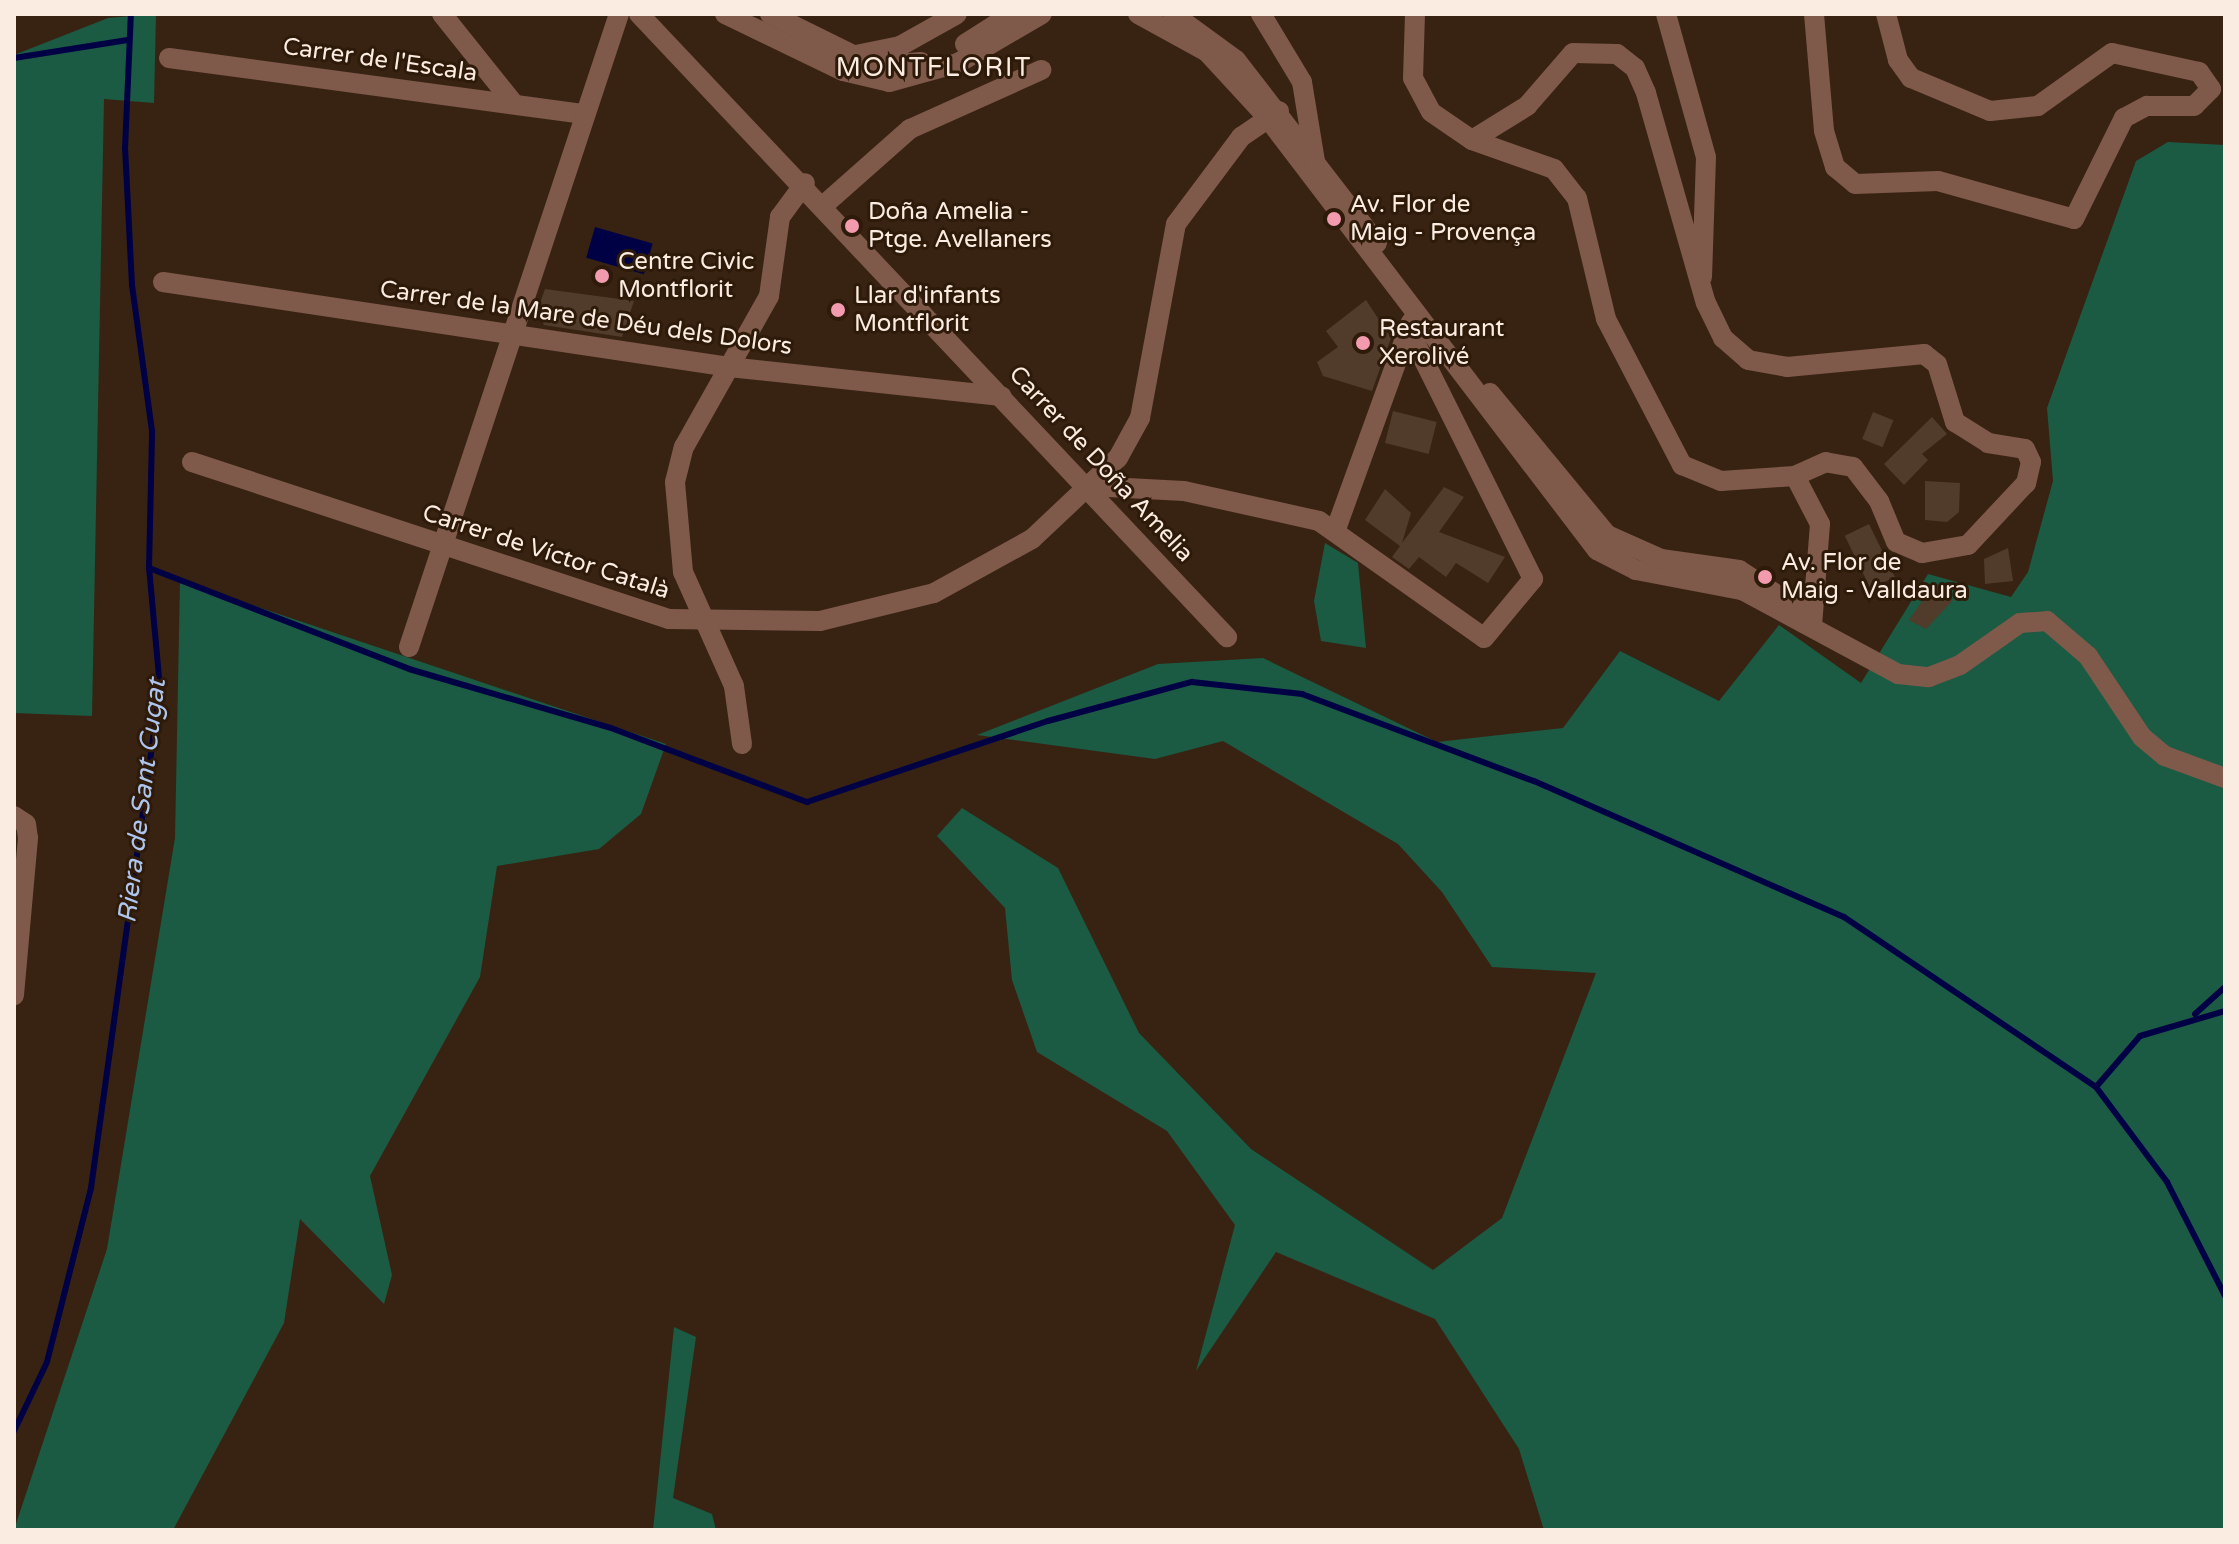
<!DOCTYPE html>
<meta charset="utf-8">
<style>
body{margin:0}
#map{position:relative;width:2239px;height:1544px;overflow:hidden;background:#382313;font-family:"Varela Round",sans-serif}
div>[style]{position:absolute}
.green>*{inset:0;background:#1b5a43}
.water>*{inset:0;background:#004;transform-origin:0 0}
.stream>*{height:6px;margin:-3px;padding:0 3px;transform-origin:3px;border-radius:3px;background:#004}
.building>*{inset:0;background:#513b2a;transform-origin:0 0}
.minor>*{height:20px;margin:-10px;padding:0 10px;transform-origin:10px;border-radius:10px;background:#7f594a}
.dots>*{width:22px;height:22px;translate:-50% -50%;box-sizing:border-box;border:4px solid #2e1a09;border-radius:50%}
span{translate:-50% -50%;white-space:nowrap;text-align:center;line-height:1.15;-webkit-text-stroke:6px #2e1a09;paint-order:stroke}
.street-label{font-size:24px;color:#faece1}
.poi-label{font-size:24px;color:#faece1}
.left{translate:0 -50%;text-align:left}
.neighbourhood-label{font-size:26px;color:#faece1;letter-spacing:2px}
.water-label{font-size:26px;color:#aec6ee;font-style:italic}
.frame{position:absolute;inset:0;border:16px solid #faece1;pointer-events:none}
</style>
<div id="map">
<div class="green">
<div style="clip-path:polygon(156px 14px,154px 103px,104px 99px,92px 716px,14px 713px,14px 55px,108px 18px)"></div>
<div style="clip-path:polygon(2168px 142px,2225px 145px,2225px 1530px,1544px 1530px,1519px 1449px,1435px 1319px,1276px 1252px,1196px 1371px,1235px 1225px,1167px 1131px,1037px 1052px,1012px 980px,1005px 908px,937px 836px,962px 808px,1058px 868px,1139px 1033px,1251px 1149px,1433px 1270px,1502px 1218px,1596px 973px,1492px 967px,1442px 892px,1398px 844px,1223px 741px,1155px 759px,977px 735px,1158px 664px,1263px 658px,1437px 742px,1563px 728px,1620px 651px,1719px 701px,1779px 625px,1861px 683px,1928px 574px,2011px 597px,2028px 572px,2053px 481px,2047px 408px,2136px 161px)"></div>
<div style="clip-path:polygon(1325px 543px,1358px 563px,1366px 648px,1321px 641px,1314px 601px)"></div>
<div style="clip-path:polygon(180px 581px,666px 744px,641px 814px,599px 849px,497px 866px,480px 977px,370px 1176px,392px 1275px,384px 1304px,300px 1219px,284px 1323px,173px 1530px,14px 1530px,107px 1249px,175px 838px)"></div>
<div style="clip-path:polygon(674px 1327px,696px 1337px,673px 1498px,712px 1514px,716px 1530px,653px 1530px)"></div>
</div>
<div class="water">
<div style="left:595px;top:227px;width:60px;height:32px;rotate:16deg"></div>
</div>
<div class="stream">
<div style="left:14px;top:58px;width:115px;rotate:-9deg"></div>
<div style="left:149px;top:568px;width:279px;rotate:21.2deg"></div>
<div style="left:409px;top:669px;width:210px;rotate:16.3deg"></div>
<div style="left:611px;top:728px;width:210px;rotate:20.7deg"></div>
<div style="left:807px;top:802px;width:254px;rotate:-18.6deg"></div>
<div style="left:1048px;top:721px;width:149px;rotate:-15.2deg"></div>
<div style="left:1192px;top:682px;width:111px;rotate:6.2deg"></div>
<div style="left:1302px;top:694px;width:248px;rotate:20.6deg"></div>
<div style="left:1534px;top:781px;width:339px;rotate:23.7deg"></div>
<div style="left:1844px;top:917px;width:304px;rotate:34deg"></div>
<div style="left:2096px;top:1087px;width:119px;rotate:53.2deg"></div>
<div style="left:2167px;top:1182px;width:128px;rotate:63deg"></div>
<div style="left:2195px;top:1014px;width:40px;rotate:-42deg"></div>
<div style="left:2096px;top:1087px;width:67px;rotate:-49.2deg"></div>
<div style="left:2140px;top:1036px;width:89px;rotate:-16.4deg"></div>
<div style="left:14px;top:1431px;width:76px;rotate:-64.4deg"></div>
<div style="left:47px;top:1362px;width:179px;rotate:-75.8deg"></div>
<div style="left:91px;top:1188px;width:505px;rotate:-82.14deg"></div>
<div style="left:160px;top:688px;width:121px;rotate:-95.2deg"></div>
<div style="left:149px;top:568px;width:137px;rotate:-88.7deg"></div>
<div style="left:152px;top:431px;width:147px;rotate:-97.8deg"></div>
<div style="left:132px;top:285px;width:136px;rotate:-92.9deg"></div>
<div style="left:125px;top:149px;width:135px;rotate:-87.5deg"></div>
</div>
<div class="building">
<div style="clip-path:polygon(545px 289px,634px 301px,622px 337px,544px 325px,537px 311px)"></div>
<div style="clip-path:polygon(1366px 300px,1391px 338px,1372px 391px,1323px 376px,1317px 362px,1338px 347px,1326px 331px)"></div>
<div style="left:1393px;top:411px;width:45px;height:33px;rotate:14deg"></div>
<div style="left:1873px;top:412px;width:22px;height:29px;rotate:22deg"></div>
<div style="clip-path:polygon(1932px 417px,1947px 434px,1922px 454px,1928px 460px,1904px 485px,1884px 464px)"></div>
<div style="clip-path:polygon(1925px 481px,1960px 483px,1959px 512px,1947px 522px,1925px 520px)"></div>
<div style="clip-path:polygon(1444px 487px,1464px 497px,1439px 532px,1505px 557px,1488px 583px,1456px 563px,1446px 577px,1419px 557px,1409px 569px,1392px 557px,1400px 546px,1365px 520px,1385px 489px,1411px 513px,1402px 543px)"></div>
<div style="left:1869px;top:524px;width:59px;height:27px;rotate:64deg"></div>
<div style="clip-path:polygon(2008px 548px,2013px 581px,1985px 584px,1984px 559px)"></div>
<div style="clip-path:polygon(1933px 586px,1953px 600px,1926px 629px,1909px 620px)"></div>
</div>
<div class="minor">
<div style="left:442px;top:14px;width:115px;rotate:51.3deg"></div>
<div style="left:639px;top:14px;width:857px;rotate:46.66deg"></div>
<div style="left:725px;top:14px;width:131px;rotate:25.8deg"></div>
<div style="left:843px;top:71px;width:47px;rotate:13.4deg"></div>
<div style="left:889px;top:82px;width:72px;rotate:-15.4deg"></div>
<div style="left:958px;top:63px;width:97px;rotate:-30.3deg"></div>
<div style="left:770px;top:14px;width:117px;rotate:26.3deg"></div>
<div style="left:875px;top:66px;width:46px;rotate:-5deg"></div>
<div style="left:1138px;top:14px;width:79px;rotate:28.8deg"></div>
<div style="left:1207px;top:52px;width:87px;rotate:47.3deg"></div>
<div style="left:1266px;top:116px;width:546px;rotate:52.67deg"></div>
<div style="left:1597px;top:550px;width:44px;rotate:27.1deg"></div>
<div style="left:1636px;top:570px;width:108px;rotate:10.7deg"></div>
<div style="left:1742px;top:590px;width:177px;rotate:28.3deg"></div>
<div style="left:1898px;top:674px;width:31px;rotate:6deg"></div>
<div style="left:1929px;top:677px;width:33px;rotate:-21deg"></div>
<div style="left:1960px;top:665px;width:73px;rotate:-35deg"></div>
<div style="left:2020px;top:623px;width:27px;rotate:-4deg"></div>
<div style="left:2047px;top:621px;width:54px;rotate:40.5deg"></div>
<div style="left:2088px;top:656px;width:97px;rotate:56.3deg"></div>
<div style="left:2142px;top:737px;width:30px;rotate:40deg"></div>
<div style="left:2165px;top:756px;width:64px;rotate:20.1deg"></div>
<div style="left:1173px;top:14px;width:78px;rotate:36.1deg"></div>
<div style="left:1236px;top:60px;width:231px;rotate:52.4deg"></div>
<div style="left:1261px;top:14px;width:79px;rotate:58.9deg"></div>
<div style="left:1302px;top:82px;width:80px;rotate:80.7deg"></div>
<div style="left:1415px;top:14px;width:64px;rotate:91.8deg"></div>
<div style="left:1413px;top:78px;width:38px;rotate:62deg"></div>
<div style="left:1431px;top:112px;width:50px;rotate:34.3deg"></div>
<div style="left:1472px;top:140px;width:87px;rotate:19.5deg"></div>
<div style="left:1554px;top:169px;width:37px;rotate:52deg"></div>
<div style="left:1577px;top:198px;width:124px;rotate:76.5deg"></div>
<div style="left:1606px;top:319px;width:165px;rotate:62.5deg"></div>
<div style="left:1682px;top:465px;width:42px;rotate:22.3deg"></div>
<div style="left:1721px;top:481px;width:74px;rotate:-3.9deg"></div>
<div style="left:1795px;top:476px;width:54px;rotate:62.5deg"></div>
<div style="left:1820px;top:524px;width:101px;rotate:94.5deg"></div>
<div style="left:1666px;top:14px;width:148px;rotate:74.4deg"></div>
<div style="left:1706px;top:157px;width:120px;rotate:91.9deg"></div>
<div style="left:1814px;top:14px;width:117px;rotate:85.1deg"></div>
<div style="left:1824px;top:131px;width:38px;rotate:73deg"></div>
<div style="left:1835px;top:167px;width:26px;rotate:40deg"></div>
<div style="left:1855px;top:184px;width:83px;rotate:-2.1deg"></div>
<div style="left:1938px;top:181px;width:141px;rotate:15.6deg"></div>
<div style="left:2074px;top:219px;width:113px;rotate:-63.7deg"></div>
<div style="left:2124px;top:118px;width:26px;rotate:-28deg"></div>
<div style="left:2147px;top:106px;width:47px"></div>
<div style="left:2194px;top:106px;width:24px;rotate:-45deg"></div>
<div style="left:2211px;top:89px;width:21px;rotate:-125deg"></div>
<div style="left:2199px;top:72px;width:89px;rotate:-167.7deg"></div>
<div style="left:2112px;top:53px;width:91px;rotate:144.4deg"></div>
<div style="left:2038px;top:106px;width:48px;rotate:174.1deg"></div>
<div style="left:1990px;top:111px;width:86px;rotate:-157.3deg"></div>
<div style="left:1911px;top:78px;width:22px;rotate:-126deg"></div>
<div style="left:1898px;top:60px;width:48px;rotate:-104.6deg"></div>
<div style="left:965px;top:44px;width:56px;rotate:-32.6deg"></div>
<div style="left:851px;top:56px;width:50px;rotate:-11.5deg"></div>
<div style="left:900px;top:46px;width:65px;rotate:-29.3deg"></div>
<div style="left:169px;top:58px;width:419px;rotate:7.7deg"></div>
<div style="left:1472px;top:140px;width:65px;rotate:-31.7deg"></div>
<div style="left:1527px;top:106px;width:70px;rotate:-49deg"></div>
<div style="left:1573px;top:53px;width:44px;rotate:1.3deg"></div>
<div style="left:1617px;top:54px;width:23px;rotate:38deg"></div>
<div style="left:1635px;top:68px;width:27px;rotate:66deg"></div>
<div style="left:1646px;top:93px;width:218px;rotate:74.1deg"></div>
<div style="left:1706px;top:303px;width:39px;rotate:64deg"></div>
<div style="left:1723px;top:338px;width:33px;rotate:41deg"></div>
<div style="left:1748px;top:360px;width:40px;rotate:10deg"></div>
<div style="left:1787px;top:367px;width:138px;rotate:-5.4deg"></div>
<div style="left:1924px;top:354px;width:16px;rotate:38deg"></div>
<div style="left:1937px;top:364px;width:61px;rotate:72.8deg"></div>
<div style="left:1955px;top:422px;width:39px;rotate:32deg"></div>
<div style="left:1988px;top:443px;width:37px;rotate:9deg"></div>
<div style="left:2025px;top:449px;width:14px;rotate:65deg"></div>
<div style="left:2031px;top:462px;width:22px;rotate:103deg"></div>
<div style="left:2026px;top:483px;width:85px;rotate:133.1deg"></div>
<div style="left:1968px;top:545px;width:47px;rotate:170.1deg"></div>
<div style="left:1922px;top:553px;width:28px;rotate:-157deg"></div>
<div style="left:1896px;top:542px;width:44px;rotate:-112.5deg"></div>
<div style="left:1879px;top:501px;width:43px;rotate:-127.4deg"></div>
<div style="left:1853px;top:467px;width:27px;rotate:-170deg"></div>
<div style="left:1826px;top:462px;width:34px;rotate:156deg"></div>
<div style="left:824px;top:205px;width:115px;rotate:-41.5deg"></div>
<div style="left:910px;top:129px;width:144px;rotate:-24.2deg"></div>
<div style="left:163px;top:282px;width:572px;rotate:8.54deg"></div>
<div style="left:729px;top:367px;width:274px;rotate:6.1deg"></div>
<div style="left:1490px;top:393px;width:184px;rotate:50.5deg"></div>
<div style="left:1607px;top:535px;width:59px;rotate:24deg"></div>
<div style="left:1661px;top:559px;width:79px;rotate:8deg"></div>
<div style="left:1739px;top:570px;width:68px;rotate:33deg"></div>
<div style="left:192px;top:462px;width:502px;rotate:18.22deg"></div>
<div style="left:669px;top:619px;width:151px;rotate:0.8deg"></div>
<div style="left:820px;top:621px;width:117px;rotate:-13.8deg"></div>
<div style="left:934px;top:593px;width:112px;rotate:-28.9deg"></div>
<div style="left:1032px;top:539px;width:118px;rotate:-43.3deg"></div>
<div style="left:1118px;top:458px;width:46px;rotate:-61.2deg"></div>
<div style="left:1140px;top:418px;width:197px;rotate:-79.5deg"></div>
<div style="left:1176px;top:224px;width:109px;rotate:-53.2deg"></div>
<div style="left:1241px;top:137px;width:46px;rotate:-34.4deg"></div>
<div style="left:1089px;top:486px;width:95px;rotate:3deg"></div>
<div style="left:1184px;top:491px;width:138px;rotate:12.5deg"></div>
<div style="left:1319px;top:521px;width:202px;rotate:35.3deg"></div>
<div style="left:1484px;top:638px;width:77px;rotate:-50.3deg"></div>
<div style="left:1533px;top:579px;width:278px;rotate:-116.5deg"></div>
<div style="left:1336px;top:529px;width:220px;rotate:-70.1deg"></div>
<div style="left:409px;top:647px;width:667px;rotate:-71.65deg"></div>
<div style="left:742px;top:744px;width:59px;rotate:-97.9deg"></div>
<div style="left:734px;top:686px;width:125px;rotate:-114.1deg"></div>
<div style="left:683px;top:572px;width:90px;rotate:-95.1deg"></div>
<div style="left:675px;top:482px;width:36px;rotate:-76deg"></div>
<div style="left:684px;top:447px;width:173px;rotate:-60.6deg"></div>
<div style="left:769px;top:296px;width:80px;rotate:-82.1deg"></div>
<div style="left:780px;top:217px;width:42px;rotate:-53.7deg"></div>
<div style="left:14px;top:816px;width:14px;rotate:34deg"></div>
<div style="left:26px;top:824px;width:14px;rotate:82deg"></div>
<div style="left:28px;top:838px;width:158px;rotate:95.1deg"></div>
</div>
<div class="dots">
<div style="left:1334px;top:219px;background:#f29aae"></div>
<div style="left:852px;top:226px;background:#f29aae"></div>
<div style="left:602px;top:276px;background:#f29aae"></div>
<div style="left:838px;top:310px;background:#f29aae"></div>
<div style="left:1363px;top:343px;background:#f29aae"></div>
<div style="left:1765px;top:577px;background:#f29aae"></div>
</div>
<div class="street-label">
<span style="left:380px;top:60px;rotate:8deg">Carrer de l'Escala</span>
<span style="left:586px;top:318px;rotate:8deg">Carrer de la Mare de Déu dels Dolors</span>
<span style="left:1101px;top:464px;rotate:47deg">Carrer de Doña Amelia</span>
<span style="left:546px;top:552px;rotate:18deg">Carrer de Víctor Català</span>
</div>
<div class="poi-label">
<span class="left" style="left:1350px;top:219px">Av. Flor de<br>Maig - Provença</span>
<span class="left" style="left:868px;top:226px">Doña Amelia -<br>Ptge. Avellaners</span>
<span class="left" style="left:618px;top:276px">Centre Civic<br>Montflorit</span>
<span class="left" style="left:854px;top:310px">Llar d'infants<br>Montflorit</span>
<span class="left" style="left:1379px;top:343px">Restaurant<br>Xerolivé</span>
<span class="left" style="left:1781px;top:577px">Av. Flor de<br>Maig - Valldaura</span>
</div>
<div class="neighbourhood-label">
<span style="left:934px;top:68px">MONTFLORIT</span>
</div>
<div class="water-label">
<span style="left:142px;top:801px;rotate:-83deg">Riera de Sant Cugat</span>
</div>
<div class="frame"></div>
</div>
